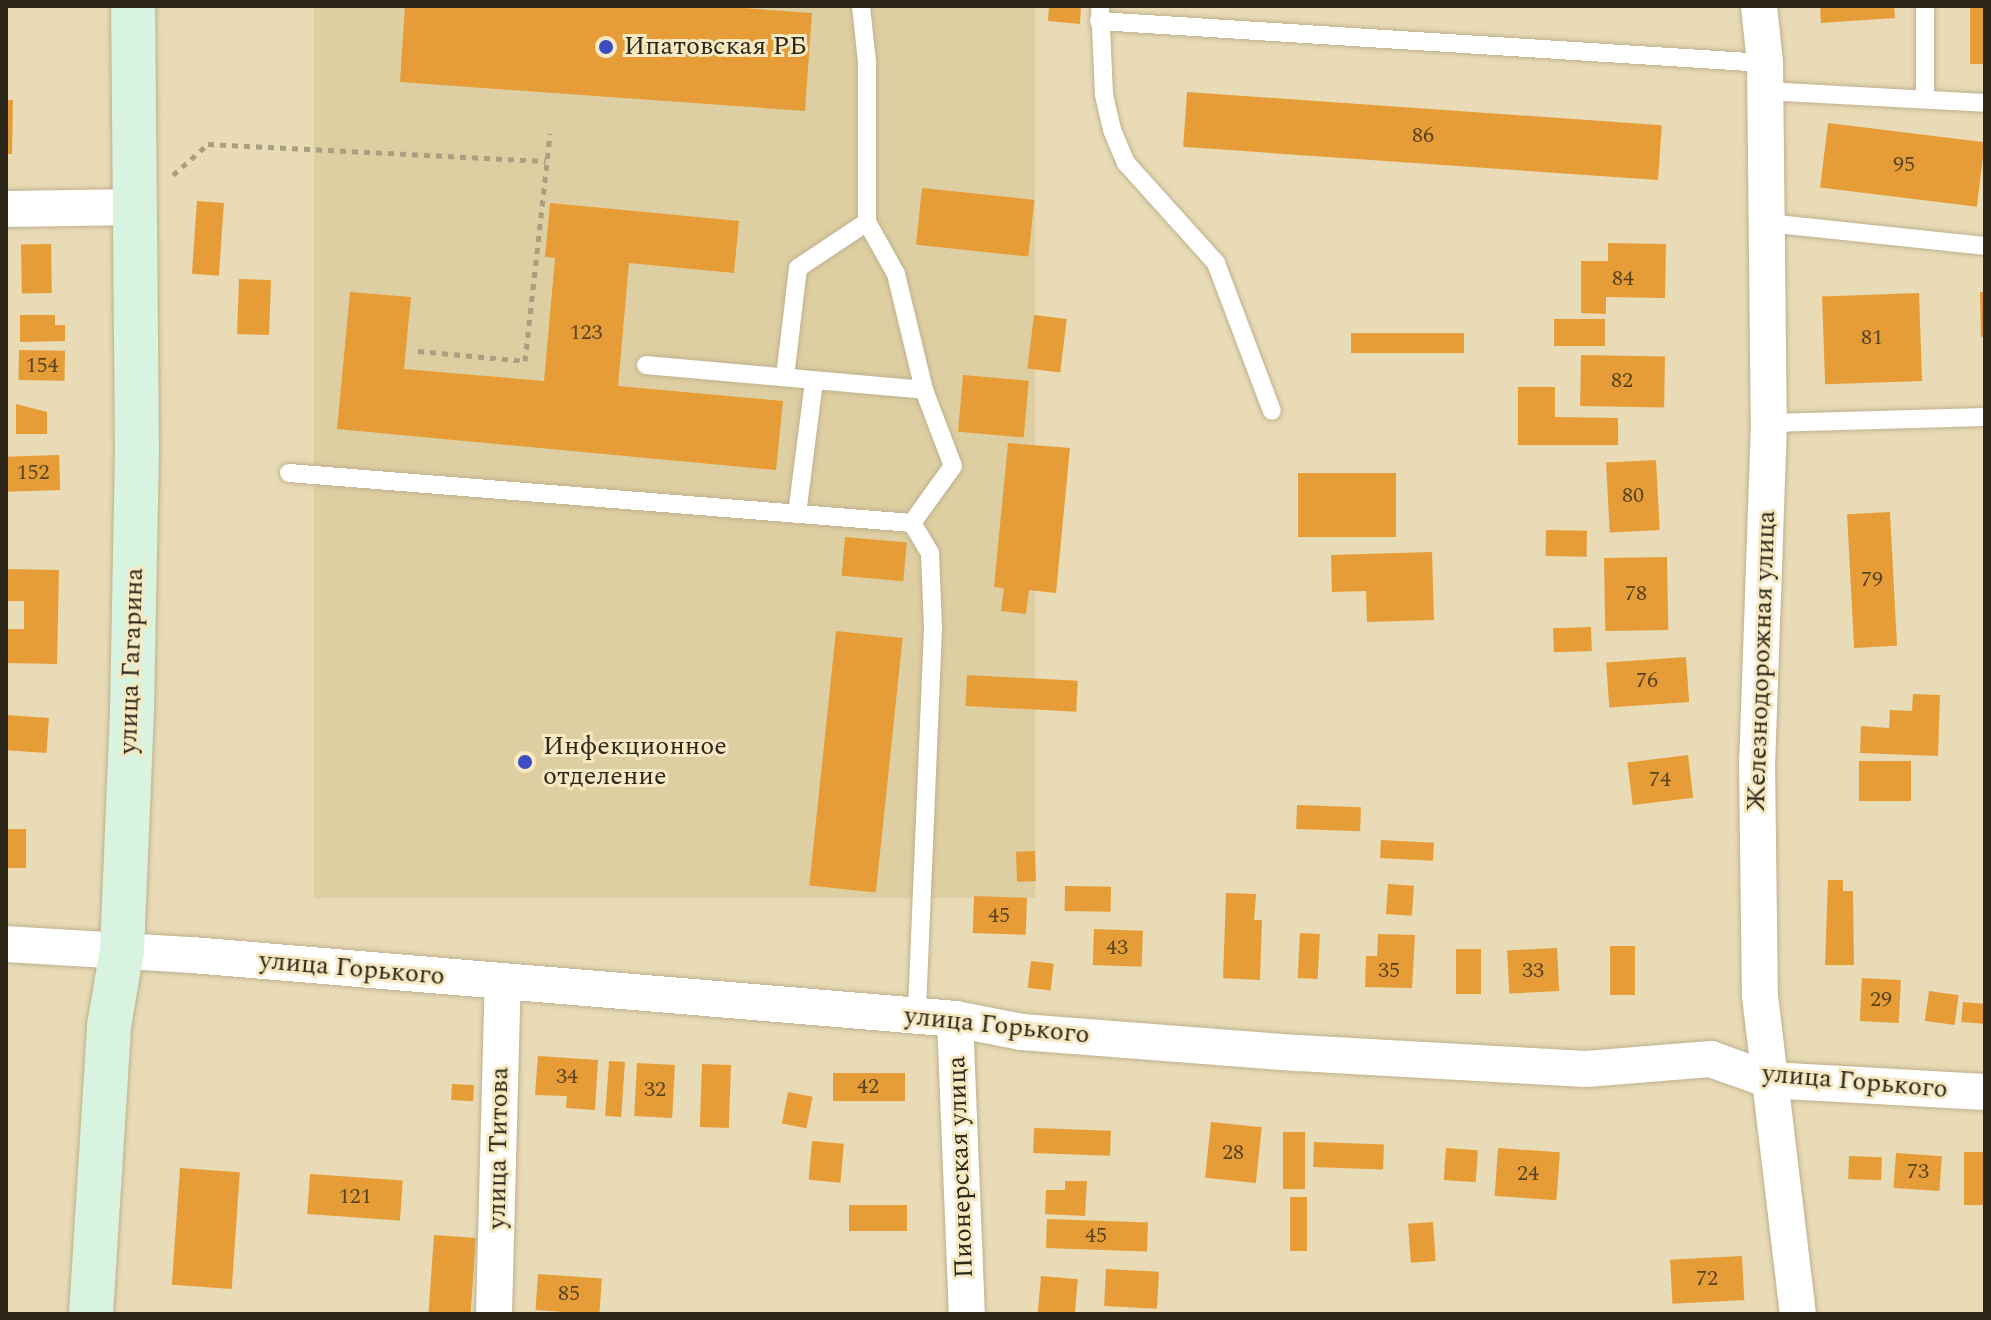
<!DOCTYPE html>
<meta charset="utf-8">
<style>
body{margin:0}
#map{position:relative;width:1991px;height:1320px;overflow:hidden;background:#e8dbb6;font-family:Spectral,serif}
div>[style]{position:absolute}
.built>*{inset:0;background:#decfa2;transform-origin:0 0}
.building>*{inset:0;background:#e69d38;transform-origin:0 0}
.path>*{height:5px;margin-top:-2.5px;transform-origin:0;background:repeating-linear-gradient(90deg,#a99f81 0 6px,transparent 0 12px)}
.roads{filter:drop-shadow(0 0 2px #beb18d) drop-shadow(0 0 2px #beb18d)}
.lane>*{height:18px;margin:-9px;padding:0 9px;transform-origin:9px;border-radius:9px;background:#fff}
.street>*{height:36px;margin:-18px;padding:0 18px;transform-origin:18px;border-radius:18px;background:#fff}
.secondary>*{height:44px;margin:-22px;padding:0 22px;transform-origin:22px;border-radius:22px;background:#d8f3df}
.dots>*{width:22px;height:22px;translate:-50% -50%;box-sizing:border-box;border:4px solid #f6e9c3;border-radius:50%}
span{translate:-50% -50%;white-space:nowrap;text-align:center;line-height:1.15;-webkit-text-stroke:6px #f6e9c3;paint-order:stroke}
.number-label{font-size:22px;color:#5a4420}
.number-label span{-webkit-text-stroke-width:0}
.poi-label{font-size:26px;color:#2c2718}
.left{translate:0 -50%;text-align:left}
.street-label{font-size:26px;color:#2c2718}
.frame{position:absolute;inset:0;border:8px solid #2c2718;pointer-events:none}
</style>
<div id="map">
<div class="built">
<div style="left:314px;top:6px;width:721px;height:892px"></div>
</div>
<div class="building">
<div style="clip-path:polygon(405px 6px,715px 6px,812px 13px,805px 111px,400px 82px)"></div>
<div style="clip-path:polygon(1049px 6px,1081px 6px,1080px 24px,1048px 21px)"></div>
<div style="clip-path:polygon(1820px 6px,1894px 6px,1895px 18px,1821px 23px)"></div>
<div style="left:1970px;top:6px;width:15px;height:58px"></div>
<div style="left:1187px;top:92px;width:476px;height:55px;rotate:4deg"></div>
<div style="clip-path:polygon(6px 100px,13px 100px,12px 154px,6px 154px)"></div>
<div style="left:1828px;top:123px;width:158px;height:65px;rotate:7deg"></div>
<div style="left:922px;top:188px;width:113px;height:57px;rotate:6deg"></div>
<div style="left:197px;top:201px;width:27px;height:73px;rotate:4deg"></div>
<div style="clip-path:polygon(550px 203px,739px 221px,734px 273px,629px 263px,618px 386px,783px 401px,776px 470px,337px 429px,350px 292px,411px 297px,404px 369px,544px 381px,555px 258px,545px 257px)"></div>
<div style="clip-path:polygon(1608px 243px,1666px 244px,1665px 298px,1606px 297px,1606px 314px,1581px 313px,1581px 261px,1608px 261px)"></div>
<div style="left:51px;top:244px;width:49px;height:30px;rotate:89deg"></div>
<div style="left:239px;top:279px;width:32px;height:55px;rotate:2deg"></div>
<div style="clip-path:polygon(1980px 292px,1985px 292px,1985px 336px,1981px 337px)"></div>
<div style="left:1919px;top:293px;width:88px;height:97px;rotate:88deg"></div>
<div style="clip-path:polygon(20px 315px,55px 315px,55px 325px,65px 325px,65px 341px,20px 342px)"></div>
<div style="left:1034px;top:315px;width:33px;height:54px;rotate:7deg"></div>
<div style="left:1554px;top:319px;width:51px;height:27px"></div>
<div style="left:1464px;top:333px;width:20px;height:113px;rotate:90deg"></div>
<div style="left:19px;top:350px;width:46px;height:30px;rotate:1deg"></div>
<div style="left:1581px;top:355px;width:84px;height:51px;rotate:1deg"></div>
<div style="left:963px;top:375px;width:66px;height:57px;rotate:5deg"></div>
<div style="clip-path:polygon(1518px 387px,1555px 387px,1555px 417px,1618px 418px,1618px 445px,1518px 445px)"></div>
<div style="clip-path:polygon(16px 404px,47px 412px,47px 434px,16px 434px)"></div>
<div style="clip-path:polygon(1008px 443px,1070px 448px,1056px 593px,1029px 590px,1026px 614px,1001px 611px,1004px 588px,994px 587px)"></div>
<div style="left:59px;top:455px;width:35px;height:53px;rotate:88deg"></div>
<div style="left:1656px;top:460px;width:70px;height:50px;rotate:87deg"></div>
<div style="left:1396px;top:473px;width:64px;height:98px;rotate:90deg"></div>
<div style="left:1890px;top:512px;width:134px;height:43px;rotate:87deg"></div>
<div style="left:1546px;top:530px;width:41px;height:26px;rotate:1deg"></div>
<div style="left:845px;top:537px;width:62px;height:39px;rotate:5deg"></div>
<div style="clip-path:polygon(1432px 552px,1434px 620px,1367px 622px,1366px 591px,1332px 592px,1331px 555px)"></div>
<div style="left:1667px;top:557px;width:73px;height:63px;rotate:89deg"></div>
<div style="clip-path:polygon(6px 569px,59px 570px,57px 664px,6px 663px,6px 629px,24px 629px,24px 601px,6px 601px)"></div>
<div style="left:1591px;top:627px;width:24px;height:38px;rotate:88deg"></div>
<div style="left:836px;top:631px;width:67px;height:256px;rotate:6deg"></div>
<div style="left:1686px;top:657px;width:45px;height:80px;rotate:86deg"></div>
<div style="left:967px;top:675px;width:111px;height:31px;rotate:3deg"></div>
<div style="clip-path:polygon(1913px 694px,1940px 695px,1938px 756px,1860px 753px,1861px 726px,1889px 728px,1890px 710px,1912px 711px)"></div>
<div style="left:6px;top:715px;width:43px;height:35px;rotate:4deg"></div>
<div style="left:1688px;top:755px;width:43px;height:61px;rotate:83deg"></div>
<div style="left:1859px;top:761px;width:52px;height:40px"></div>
<div style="left:1297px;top:805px;width:64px;height:24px;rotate:2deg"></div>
<div style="left:6px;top:829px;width:20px;height:39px"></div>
<div style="left:1381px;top:840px;width:53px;height:18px;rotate:3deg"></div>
<div style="left:1035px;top:851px;width:30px;height:19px;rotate:88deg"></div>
<div style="clip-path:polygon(1828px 880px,1843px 880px,1843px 891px,1853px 891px,1854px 965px,1825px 965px)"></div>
<div style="left:1388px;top:884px;width:26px;height:30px;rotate:4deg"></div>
<div style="left:1065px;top:886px;width:46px;height:25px;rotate:1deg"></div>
<div style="clip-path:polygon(1226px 893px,1256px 894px,1254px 920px,1262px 920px,1260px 980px,1223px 978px)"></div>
<div style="left:974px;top:896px;width:53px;height:37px;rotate:2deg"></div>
<div style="left:1094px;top:929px;width:49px;height:36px;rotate:2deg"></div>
<div style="left:1300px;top:933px;width:20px;height:45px;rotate:3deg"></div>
<div style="clip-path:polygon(1378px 934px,1415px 935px,1412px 988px,1365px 987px,1366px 956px,1377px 956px)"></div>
<div style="left:1610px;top:946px;width:25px;height:49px"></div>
<div style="left:1557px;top:948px;width:43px;height:50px;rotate:87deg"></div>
<div style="left:1456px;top:949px;width:25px;height:45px"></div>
<div style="left:1031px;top:961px;width:23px;height:27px;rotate:7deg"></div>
<div style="left:1862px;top:978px;width:39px;height:43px;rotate:3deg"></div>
<div style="left:1929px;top:991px;width:30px;height:30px;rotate:8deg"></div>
<div style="left:1963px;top:1002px;width:22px;height:20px;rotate:5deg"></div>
<div style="clip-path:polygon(538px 1056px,598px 1060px,595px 1110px,566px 1108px,567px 1096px,535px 1095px)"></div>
<div style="left:609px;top:1061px;width:16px;height:55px;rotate:4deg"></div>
<div style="left:637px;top:1063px;width:38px;height:53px;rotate:3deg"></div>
<div style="left:702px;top:1064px;width:29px;height:63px;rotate:2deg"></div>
<div style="left:833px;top:1073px;width:72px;height:28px"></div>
<div style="left:452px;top:1084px;width:22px;height:16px;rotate:3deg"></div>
<div style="left:788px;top:1092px;width:25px;height:32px;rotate:11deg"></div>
<div style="left:1211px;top:1122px;width:51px;height:56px;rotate:6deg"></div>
<div style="left:1034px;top:1128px;width:77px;height:25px;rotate:2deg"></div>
<div style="left:1283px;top:1132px;width:22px;height:57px"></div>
<div style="left:812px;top:1141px;width:32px;height:39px;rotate:5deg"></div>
<div style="left:1314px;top:1142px;width:70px;height:25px;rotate:2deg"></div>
<div style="left:1446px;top:1148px;width:32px;height:32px;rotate:4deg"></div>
<div style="left:1498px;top:1148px;width:62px;height:48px;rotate:4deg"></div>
<div style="left:1964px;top:1152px;width:21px;height:53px"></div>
<div style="left:1896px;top:1153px;width:46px;height:35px;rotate:4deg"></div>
<div style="left:1849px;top:1156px;width:33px;height:23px;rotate:2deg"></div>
<div style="left:180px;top:1168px;width:60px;height:117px;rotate:4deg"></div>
<div style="left:310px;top:1174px;width:93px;height:40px;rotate:4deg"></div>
<div style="clip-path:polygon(1065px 1181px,1087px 1181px,1085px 1216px,1045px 1214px,1046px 1190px,1065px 1190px)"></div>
<div style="left:1290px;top:1197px;width:17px;height:54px"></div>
<div style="left:849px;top:1205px;width:58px;height:26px"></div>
<div style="left:1047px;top:1219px;width:101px;height:29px;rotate:2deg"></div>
<div style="left:1433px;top:1222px;width:39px;height:25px;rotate:86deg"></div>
<div style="left:434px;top:1235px;width:42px;height:79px;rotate:4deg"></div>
<div style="left:1742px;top:1256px;width:44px;height:72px;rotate:87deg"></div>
<div style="left:1106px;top:1269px;width:53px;height:37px;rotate:3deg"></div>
<div style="left:538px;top:1274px;width:64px;height:36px;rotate:4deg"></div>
<div style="left:1041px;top:1276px;width:37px;height:38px;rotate:5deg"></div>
</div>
<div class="path">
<div style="left:173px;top:175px;width:47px;rotate:-41.5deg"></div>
<div style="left:208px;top:144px;width:338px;rotate:2.9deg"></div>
<div style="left:418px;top:351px;width:107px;rotate:5.3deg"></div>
<div style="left:525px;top:361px;width:229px;rotate:-83.7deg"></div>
</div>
<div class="roads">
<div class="lane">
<div style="left:861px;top:6px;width:56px;rotate:83.9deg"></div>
<div style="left:867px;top:62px;width:160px;rotate:90deg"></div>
<div style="left:1100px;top:6px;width:89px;rotate:87.4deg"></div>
<div style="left:1104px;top:95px;width:36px;rotate:77deg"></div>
<div style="left:1112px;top:130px;width:36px;rotate:67deg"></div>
<div style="left:1126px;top:163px;width:135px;rotate:48deg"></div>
<div style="left:1216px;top:263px;width:158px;rotate:69.3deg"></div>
<div style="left:1925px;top:6px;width:93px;rotate:90deg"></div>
<div style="left:1099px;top:21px;width:667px;rotate:3.61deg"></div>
<div style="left:1765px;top:91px;width:220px;rotate:3.1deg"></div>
<div style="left:1767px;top:223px;width:219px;rotate:6deg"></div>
<div style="left:646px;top:365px;width:279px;rotate:5.1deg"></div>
<div style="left:785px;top:377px;width:110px;rotate:-83.2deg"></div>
<div style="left:798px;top:268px;width:83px;rotate:-33.7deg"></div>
<div style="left:867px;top:222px;width:60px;rotate:60.9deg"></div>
<div style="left:896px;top:274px;width:119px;rotate:76.4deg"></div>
<div style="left:924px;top:390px;width:81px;rotate:69.1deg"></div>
<div style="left:953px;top:466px;width:70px;rotate:125.7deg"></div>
<div style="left:1769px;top:423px;width:216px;rotate:-1.6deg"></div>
<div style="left:289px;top:473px;width:625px;rotate:4.59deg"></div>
<div style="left:912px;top:523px;width:35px;rotate:59deg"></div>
<div style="left:930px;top:553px;width:75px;rotate:87.7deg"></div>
<div style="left:933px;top:628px;width:388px;rotate:92.4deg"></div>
<div style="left:797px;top:514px;width:134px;rotate:-82.7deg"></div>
</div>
<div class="street">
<div style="left:1759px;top:6px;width:57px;rotate:84deg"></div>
<div style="left:1765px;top:63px;width:360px;rotate:89.4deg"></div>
<div style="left:1769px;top:423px;width:336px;rotate:92deg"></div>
<div style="left:1757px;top:759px;width:237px;rotate:89.3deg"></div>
<div style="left:1760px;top:996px;width:320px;rotate:83.2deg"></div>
<div style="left:6px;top:209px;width:131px;rotate:-0.9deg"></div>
<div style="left:6px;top:944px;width:186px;rotate:3.4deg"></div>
<div style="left:192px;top:955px;width:766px;rotate:4.79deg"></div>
<div style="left:955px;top:1019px;width:68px;rotate:11deg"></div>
<div style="left:1022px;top:1032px;width:277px;rotate:4.4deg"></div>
<div style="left:1298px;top:1053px;width:288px;rotate:3.2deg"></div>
<div style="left:1586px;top:1069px;width:125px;rotate:-4.6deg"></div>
<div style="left:1711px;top:1059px;width:62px;rotate:19.9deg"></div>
<div style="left:1769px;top:1080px;width:216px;rotate:3.2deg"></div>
<div style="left:955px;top:1019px;width:295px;rotate:87.7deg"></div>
<div style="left:494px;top:1314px;width:333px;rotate:-88.5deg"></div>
</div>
<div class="secondary">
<div style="left:91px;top:1314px;width:289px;rotate:-86.4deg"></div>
<div style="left:109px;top:1026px;width:77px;rotate:-80.3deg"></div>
<div style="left:122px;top:950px;width:240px;rotate:-87.6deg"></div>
<div style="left:132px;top:710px;width:258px;rotate:-88.9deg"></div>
<div style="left:137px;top:452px;width:446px;rotate:-90.5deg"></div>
</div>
</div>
<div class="dots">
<div style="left:606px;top:47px;background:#3b4dc0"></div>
<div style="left:525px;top:762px;background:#3b4dc0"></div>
</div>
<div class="number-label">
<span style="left:1423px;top:136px">86</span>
<span style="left:1904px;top:165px">95</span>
<span style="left:1623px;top:279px">84</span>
<span style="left:586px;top:333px">123</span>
<span style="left:1872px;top:338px">81</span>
<span style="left:42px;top:366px">154</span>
<span style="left:1622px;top:381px">82</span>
<span style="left:33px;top:473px">152</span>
<span style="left:1633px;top:496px">80</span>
<span style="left:1872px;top:580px">79</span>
<span style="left:1636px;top:594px">78</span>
<span style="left:1647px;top:681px">76</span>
<span style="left:1660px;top:780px">74</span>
<span style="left:999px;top:916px">45</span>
<span style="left:1117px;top:948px">43</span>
<span style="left:1389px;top:971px">35</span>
<span style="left:1533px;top:971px">33</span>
<span style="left:1881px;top:1000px">29</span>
<span style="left:567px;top:1077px">34</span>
<span style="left:868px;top:1087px">42</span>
<span style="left:655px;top:1090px">32</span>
<span style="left:1233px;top:1153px">28</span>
<span style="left:1918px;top:1172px">73</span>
<span style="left:1528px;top:1174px">24</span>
<span style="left:355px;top:1197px">121</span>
<span style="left:1096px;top:1236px">45</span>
<span style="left:1707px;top:1279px">72</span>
<span style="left:569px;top:1294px">85</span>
</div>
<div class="poi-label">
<span class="left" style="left:624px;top:47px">Ипатовская РБ</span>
<span class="left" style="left:543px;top:762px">Инфекционное<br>отделение</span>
</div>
<div class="street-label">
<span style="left:132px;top:661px;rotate:-88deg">улица Гагарина</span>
<span style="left:1762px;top:661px;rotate:-88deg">Железнодорожная улица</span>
<span style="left:352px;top:969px;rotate:5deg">улица Горького</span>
<span style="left:997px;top:1026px;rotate:6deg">улица Горького</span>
<span style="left:1855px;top:1082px;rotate:5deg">улица Горького</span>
<span style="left:499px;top:1148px;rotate:-89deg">улица Титова</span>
<span style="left:961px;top:1167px;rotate:-92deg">Пионерская улица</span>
</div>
<div class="frame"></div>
</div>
